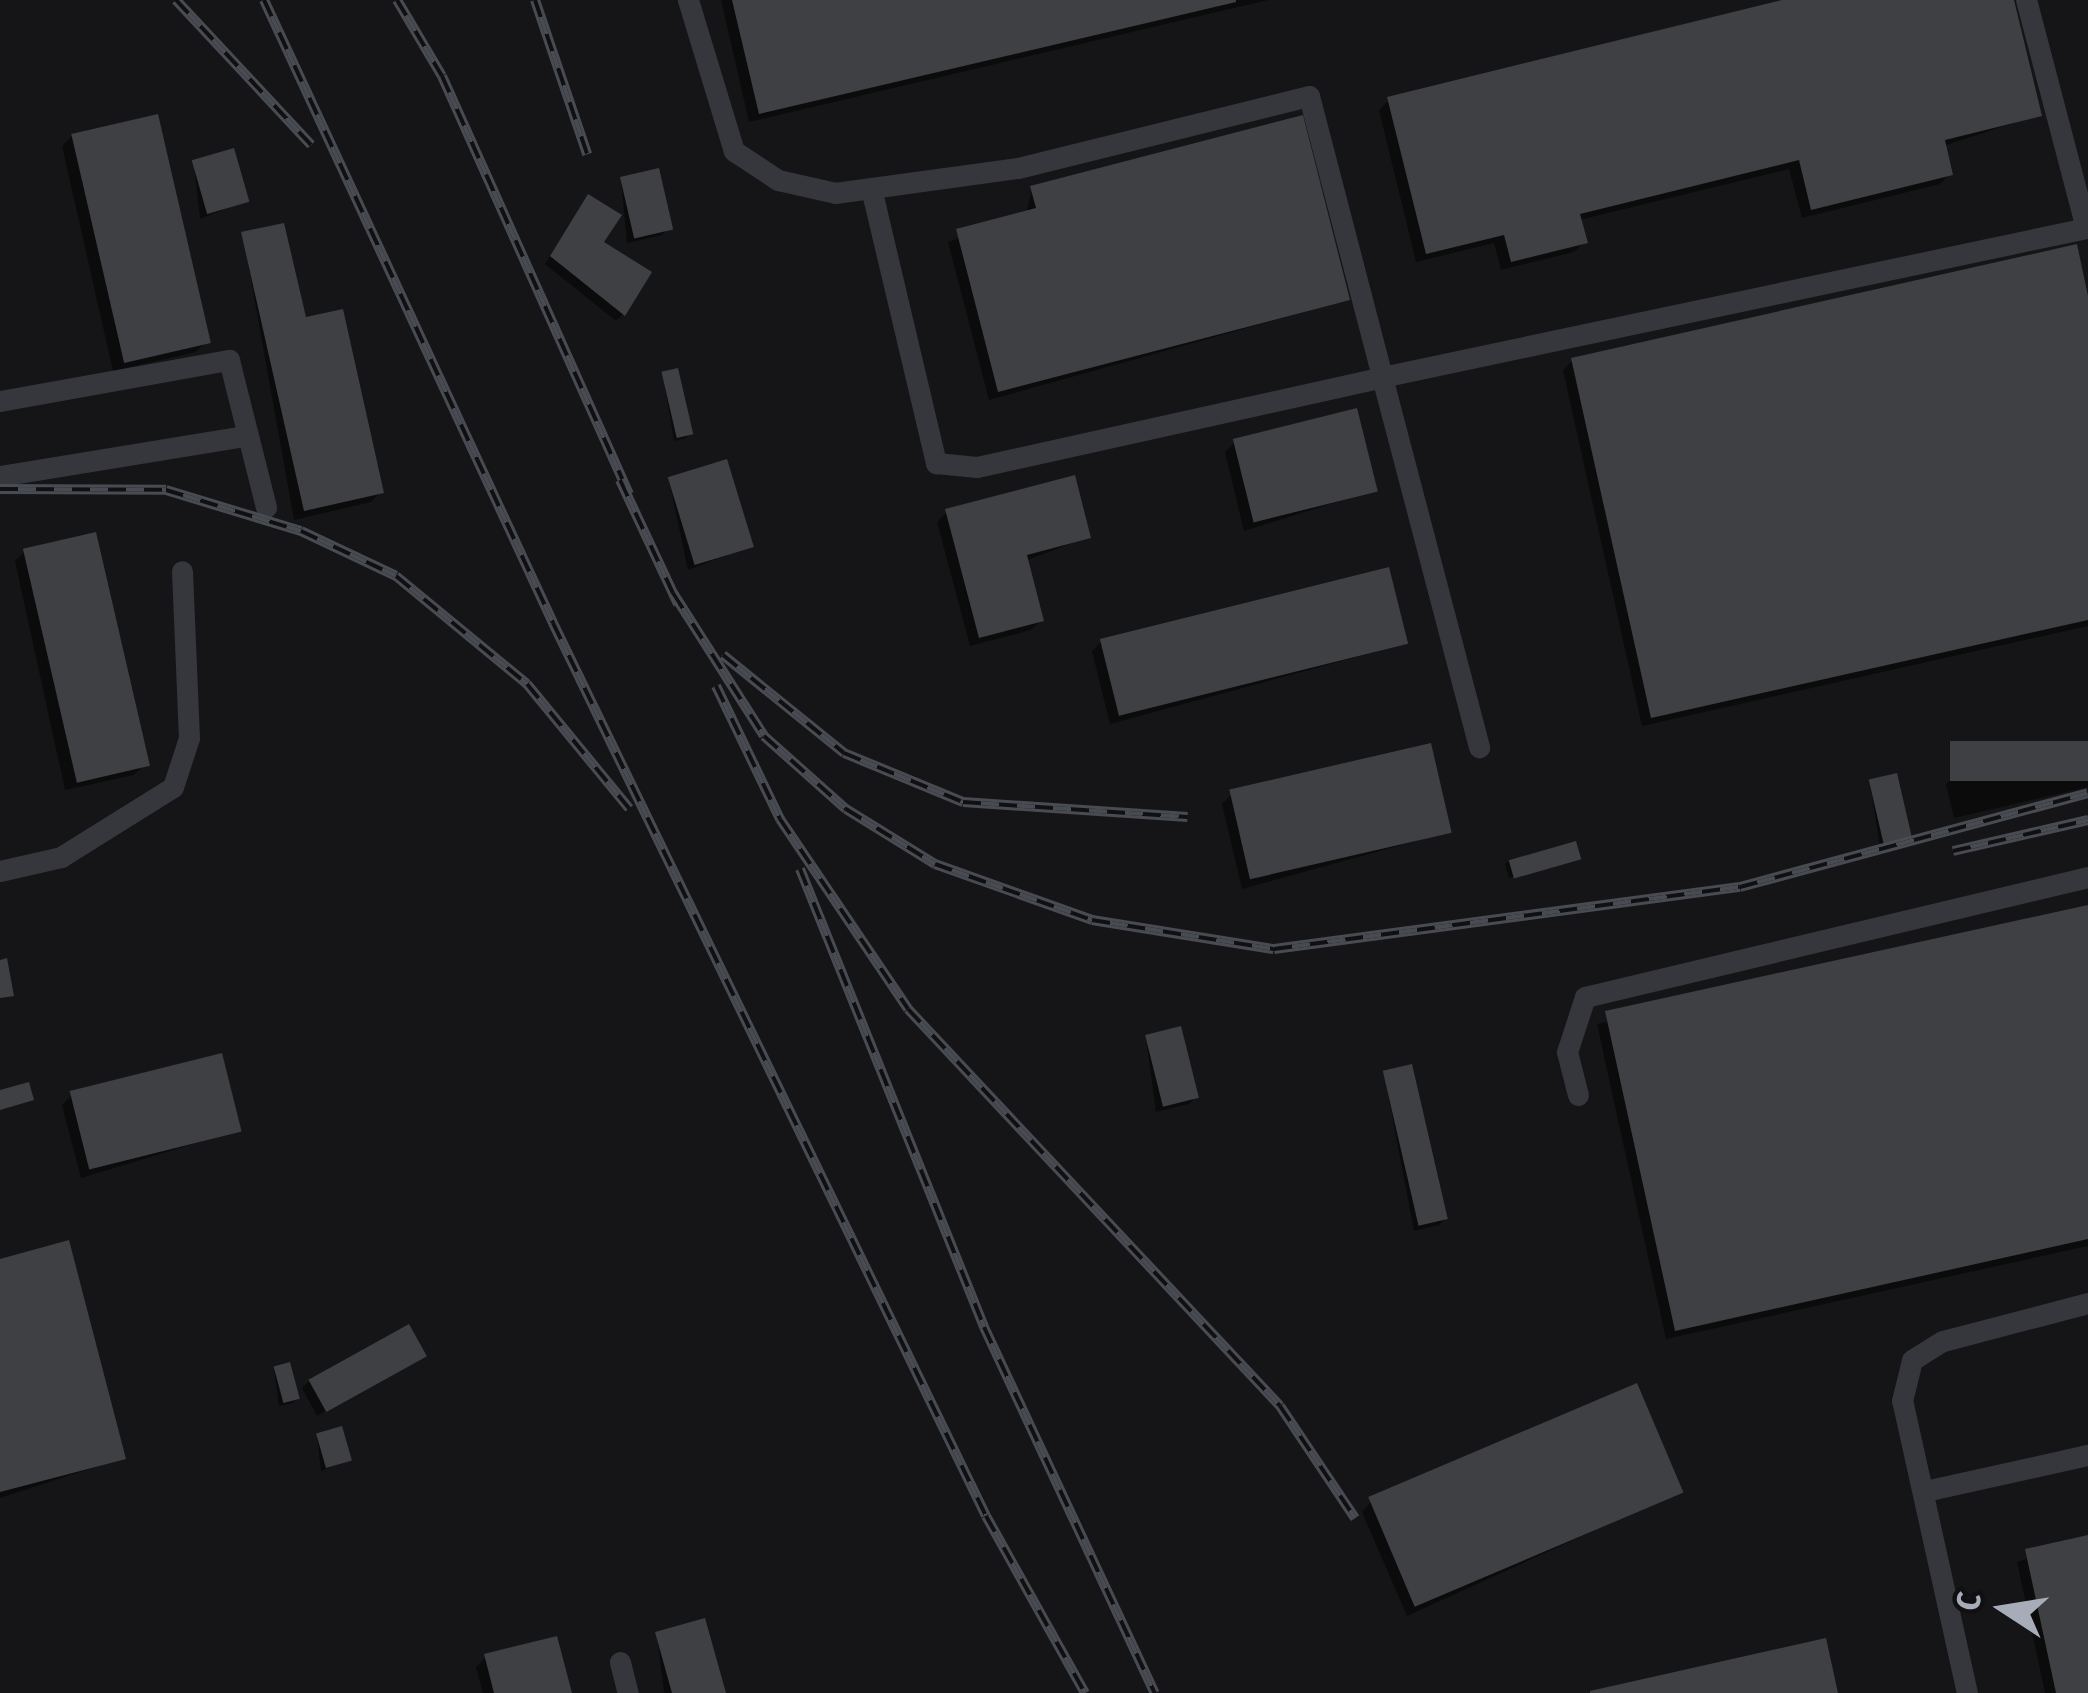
<!DOCTYPE html>
<meta charset="utf-8">
<style>
body{margin:0}
#map{position:relative;width:2088px;height:1693px;overflow:hidden;background:#151517;font-family:"Fira Sans Condensed",sans-serif}
div>[style]{position:absolute}
.shadow>*{inset:0;background:#0007}
.building>*{inset:0;background:#3f4044;transform-origin:0 0}
.minor>*{height:21px;margin:-10.5px;padding:0 10.5px;transform-origin:10.5px;border-radius:10.5px;background:#35373c}
.rail>*{height:10px;margin-top:-5px;transform-origin:0;background:repeating-linear-gradient(90deg,#101012 0 18px,#484b51 0 36px);box-sizing:border-box;border-block:3px solid #484b51}
span{translate:-50% -50%;white-space:nowrap;text-align:center;line-height:1.15;-webkit-text-stroke:9px #101012;paint-order:stroke}
.north{position:absolute;left:1944px;top:1549px;width:120px;height:120px;-webkit-text-stroke:9px #101012;paint-order:stroke;rotate:282deg;font-size:33px;font-weight:700;line-height:48px;text-align:center;color:#a6adb8}
.north::after{content:'';display:block;margin:auto;width:42px;height:54px;background:#a6adb8;clip-path:polygon(50% 0,100% 100%,50% 72%,0 100%)}
</style>
<div id="map">
<div class="shadow">
<div style="clip-path:polygon(721px 0,1268px 0,749px 122px)"></div>
<div style="clip-path:polygon(1794px 0,2011px 0,2039px 115px,1943px 146px,1950px 174px,1940px 184px,1802px 218px,1789px 169px,1579px 220px,1584px 242px,1574px 252px,1501px 270px,1494px 243px,1416px 262px,1379px 110px,1389px 100px)"></div>
<div style="clip-path:polygon(72px 136px,206px 342px,196px 352px,113px 371px,62px 146px)"></div>
<div style="clip-path:polygon(194px 163px,245px 201px,200px 219px)"></div>
<div style="clip-path:polygon(621px 180px,669px 228px,662px 235px,627px 243px)"></div>
<div style="clip-path:polygon(1032px 189px,1347px 300px,989px 400px,948px 242px,1026px 214px)"></div>
<div style="clip-path:polygon(582px 205px,623px 314px,616px 321px,545px 264px)"></div>
<div style="clip-path:polygon(243px 235px,303px 321px,381px 492px,371px 502px,294px 520px)"></div>
<div style="clip-path:polygon(2088px 310px,2088px 626px,1642px 726px,1563px 370px,1573px 360px)"></div>
<div style="clip-path:polygon(663px 375px,690px 433px,686px 438px,674px 441px)"></div>
<div style="clip-path:polygon(1235px 442px,1375px 490px,1244px 531px,1225px 452px)"></div>
<div style="clip-path:polygon(669px 480px,751px 546px,688px 570px)"></div>
<div style="clip-path:polygon(947px 512px,1088px 537px,1025px 561px,1041px 620px,1031px 630px,970px 646px,937px 522px)"></div>
<div style="clip-path:polygon(25px 551px,144px 765px,134px 775px,65px 790px,15px 561px)"></div>
<div style="clip-path:polygon(1102px 641px,1405px 644px,1110px 724px,1092px 651px)"></div>
<div style="clip-path:polygon(2088px 744px,2088px 787px,1954px 818px,1946px 784px,1956px 774px)"></div>
<div style="clip-path:polygon(1870px 783px,1909px 836px,1904px 840px,1880px 846px)"></div>
<div style="clip-path:polygon(1232px 794px,1449px 832px,1242px 889px,1222px 804px)"></div>
<div style="clip-path:polygon(1577px 858px,1509px 878px,1505px 864px,1510px 860px)"></div>
<div style="clip-path:polygon(2088px 908px,2088px 1246px,1666px 1339px,1597px 1024px)"></div>
<div style="clip-path:polygon(1146px 1038px,1196px 1097px,1189px 1104px,1156px 1112px)"></div>
<div style="clip-path:polygon(1384px 1073px,1446px 1218px,1439px 1225px,1414px 1231px)"></div>
<div style="clip-path:polygon(72px 1095px,239px 1130px,81px 1178px,62px 1105px)"></div>
<div style="clip-path:polygon(0 1262px,123px 1458px,0 1498px)"></div>
<div style="clip-path:polygon(423px 1356px,317px 1416px,302px 1388px,309px 1381px)"></div>
<div style="clip-path:polygon(274px 1369px,297px 1398px,293px 1403px,279px 1406px)"></div>
<div style="clip-path:polygon(317px 1436px,348px 1460px,321px 1471px)"></div>
<div style="clip-path:polygon(1681px 1491px,1407px 1616px,1362px 1512px,1371px 1502px)"></div>
<div style="clip-path:polygon(2088px 1539px,2088px 1693px,2045px 1693px,2017px 1562px)"></div>
<div style="clip-path:polygon(657px 1635px,723px 1693px,664px 1693px)"></div>
<div style="clip-path:polygon(486px 1657px,569px 1693px,483px 1693px,476px 1667px)"></div>
</div>
<div class="building">
<div style="clip-path:polygon(732px 0,1236px 0,1236px 2px,759px 114px)"></div>
<div style="clip-path:polygon(1782px 0,2014px 0,2042px 116px,1945px 140px,1953px 175px,1811px 210px,1799px 160px,1580px 214px,1588px 243px,1511px 262px,1504px 235px,1426px 254px,1387px 97px)"></div>
<div style="left:158px;top:114px;width:235px;height:89px;rotate:77deg"></div>
<div style="clip-path:polygon(1303px 115px,1350px 300px,998px 392px,956px 229px,1036px 208px,1030px 186px)"></div>
<div style="left:234px;top:148px;width:56px;height:44px;rotate:74deg"></div>
<div style="left:659px;top:168px;width:63px;height:40px;rotate:77deg"></div>
<div style="clip-path:polygon(588px 194px,622px 215px,604px 242px,652px 272px,625px 316px,550px 256px)"></div>
<div style="clip-path:polygon(284px 223px,306px 317px,343px 309px,384px 493px,304px 511px,241px 232px)"></div>
<div style="clip-path:polygon(2077px 244px,2088px 296px,2088px 620px,1651px 718px,1571px 358px)"></div>
<div style="left:678px;top:368px;width:68px;height:17px;rotate:77deg"></div>
<div style="left:1357px;top:408px;width:86px;height:128px;rotate:76deg"></div>
<div style="left:727px;top:459px;width:92px;height:62px;rotate:73deg"></div>
<div style="clip-path:polygon(1075px 475px,1091px 538px,1027px 555px,1044px 621px,979px 638px,945px 509px)"></div>
<div style="left:96px;top:532px;width:240px;height:75px;rotate:77deg"></div>
<div style="left:1389px;top:567px;width:79px;height:298px;rotate:76deg"></div>
<div style="left:2088px;top:741px;width:40px;height:138px;rotate:90deg"></div>
<div style="left:1431px;top:743px;width:92px;height:207px;rotate:77deg"></div>
<div style="left:1897px;top:773px;width:66px;height:29px;rotate:77deg"></div>
<div style="left:1576px;top:841px;width:19px;height:70px;rotate:74deg"></div>
<div style="clip-path:polygon(2088px 905px,2088px 1239px,1675px 1331px,1605px 1011px)"></div>
<div style="clip-path:polygon(7px 958px,14px 996px,0 998px,0 960px)"></div>
<div style="left:1181px;top:1026px;width:74px;height:37px;rotate:76deg"></div>
<div style="left:222px;top:1053px;width:81px;height:157px;rotate:76deg"></div>
<div style="left:1412px;top:1064px;width:159px;height:30px;rotate:77deg"></div>
<div style="clip-path:polygon(29px 1082px,34px 1100px,0 1110px,0 1090px)"></div>
<div style="clip-path:polygon(69px 1240px,126px 1459px,0 1492px,0 1259px)"></div>
<div style="left:409px;top:1324px;width:37px;height:115px;rotate:61deg"></div>
<div style="left:290px;top:1362px;width:38px;height:17px;rotate:75deg"></div>
<div style="left:1637px;top:1383px;width:119px;height:292px;rotate:67deg"></div>
<div style="left:342px;top:1426px;width:36px;height:27px;rotate:74deg"></div>
<div style="clip-path:polygon(2088px 1535px,2088px 1693px,2056px 1693px,2025px 1549px)"></div>
<div style="clip-path:polygon(705px 1618px,726px 1693px,672px 1693px,655px 1632px)"></div>
<div style="clip-path:polygon(557px 1636px,572px 1693px,494px 1693px,484px 1654px)"></div>
<div style="clip-path:polygon(1826px 1638px,1838px 1693px,1590px 1693px,1590px 1691px)"></div>
</div>
<div class="minor">
<div style="left:688px;top:0;width:158px;rotate:73.1deg"></div>
<div style="left:734px;top:151px;width:53px;rotate:33.4deg"></div>
<div style="left:778px;top:180px;width:58px;rotate:12.8deg"></div>
<div style="left:835px;top:193px;width:185px;rotate:-7.8deg"></div>
<div style="left:1018px;top:168px;width:300px;rotate:-13.9deg"></div>
<div style="left:1309px;top:96px;width:290px;rotate:75.4deg"></div>
<div style="left:1382px;top:377px;width:720px;rotate:-11.95deg"></div>
<div style="left:2086px;top:228px;width:236px;rotate:-104.7deg"></div>
<div style="left:871px;top:188px;width:283px;rotate:76.7deg"></div>
<div style="left:936px;top:463px;width:41px;rotate:5.6deg"></div>
<div style="left:977px;top:467px;width:415px;rotate:-12.5deg"></div>
<div style="left:1382px;top:377px;width:383px;rotate:75.3deg"></div>
<div style="left:0;top:401px;width:233px;rotate:-10.2deg"></div>
<div style="left:229px;top:360px;width:152px;rotate:75.9deg"></div>
<div style="left:0;top:476px;width:247px;rotate:-9.3deg"></div>
<div style="left:0;top:871px;width:63px;rotate:-12.9deg"></div>
<div style="left:61px;top:857px;width:132px;rotate:-32deg"></div>
<div style="left:173px;top:787px;width:52px;rotate:-71.9deg"></div>
<div style="left:189px;top:738px;width:167px;rotate:-92.4deg"></div>
<div style="left:1578px;top:1095px;width:44px;rotate:-104.3deg"></div>
<div style="left:1567px;top:1052px;width:58px;rotate:-71.9deg"></div>
<div style="left:1585px;top:997px;width:517px;rotate:-13.42deg"></div>
<div style="left:1925px;top:1491px;width:167px;rotate:-12.5deg"></div>
<div style="left:620px;top:1662px;width:32px;rotate:76deg"></div>
<div style="left:1967px;top:1693px;width:299px;rotate:-102.5deg"></div>
<div style="left:1902px;top:1401px;width:42px;rotate:-76.3deg"></div>
<div style="left:1912px;top:1360px;width:36px;rotate:-32deg"></div>
<div style="left:1943px;top:1341px;width:150px;rotate:-14.7deg"></div>
</div>
<div class="rail">
<div style="left:176px;top:0;width:198px;rotate:47deg"></div>
<div style="left:264px;top:0;width:687px;rotate:65.11deg"></div>
<div style="left:553px;top:623px;width:992px;rotate:64.13deg"></div>
<div style="left:986px;top:1516px;width:203px;rotate:60.8deg"></div>
<div style="left:397px;top:0;width:88px;rotate:59.4deg"></div>
<div style="left:442px;top:76px;width:458px;rotate:65.9deg"></div>
<div style="left:535px;top:0;width:163px;rotate:71.3deg"></div>
<div style="left:620px;top:480px;width:137px;rotate:64.9deg"></div>
<div style="left:0;top:489px;width:166px;rotate:0.3deg"></div>
<div style="left:166px;top:490px;width:141px;rotate:16.9deg"></div>
<div style="left:301px;top:531px;width:105px;rotate:25.3deg"></div>
<div style="left:396px;top:576px;width:170px;rotate:39.5deg"></div>
<div style="left:527px;top:684px;width:161px;rotate:50.6deg"></div>
<div style="left:673px;top:593px;width:169px;rotate:57.5deg"></div>
<div style="left:764px;top:736px;width:110px;rotate:41.7deg"></div>
<div style="left:846px;top:809px;width:105px;rotate:31.7deg"></div>
<div style="left:935px;top:864px;width:167px;rotate:19.6deg"></div>
<div style="left:1092px;top:920px;width:184px;rotate:9.1deg"></div>
<div style="left:1274px;top:949px;width:470px;rotate:-7.6deg"></div>
<div style="left:1740px;top:887px;width:360px;rotate:-15.1deg"></div>
<div style="left:723px;top:655px;width:156px;rotate:39deg"></div>
<div style="left:844px;top:753px;width:129px;rotate:22.4deg"></div>
<div style="left:963px;top:802px;width:225px;rotate:3.8deg"></div>
<div style="left:716px;top:686px;width:148px;rotate:64.3deg"></div>
<div style="left:780px;top:819px;width:229px;rotate:56deg"></div>
<div style="left:908px;top:1009px;width:544px;rotate:46.86deg"></div>
<div style="left:1280px;top:1406px;width:135px;rotate:56.2deg"></div>
<div style="left:1953px;top:851px;width:139px;rotate:-12.9deg"></div>
<div style="left:800px;top:869px;width:494px;rotate:68.1deg"></div>
<div style="left:984px;top:1327px;width:404px;rotate:65deg"></div>
</div>
<div class="north">С</div>
</div>
